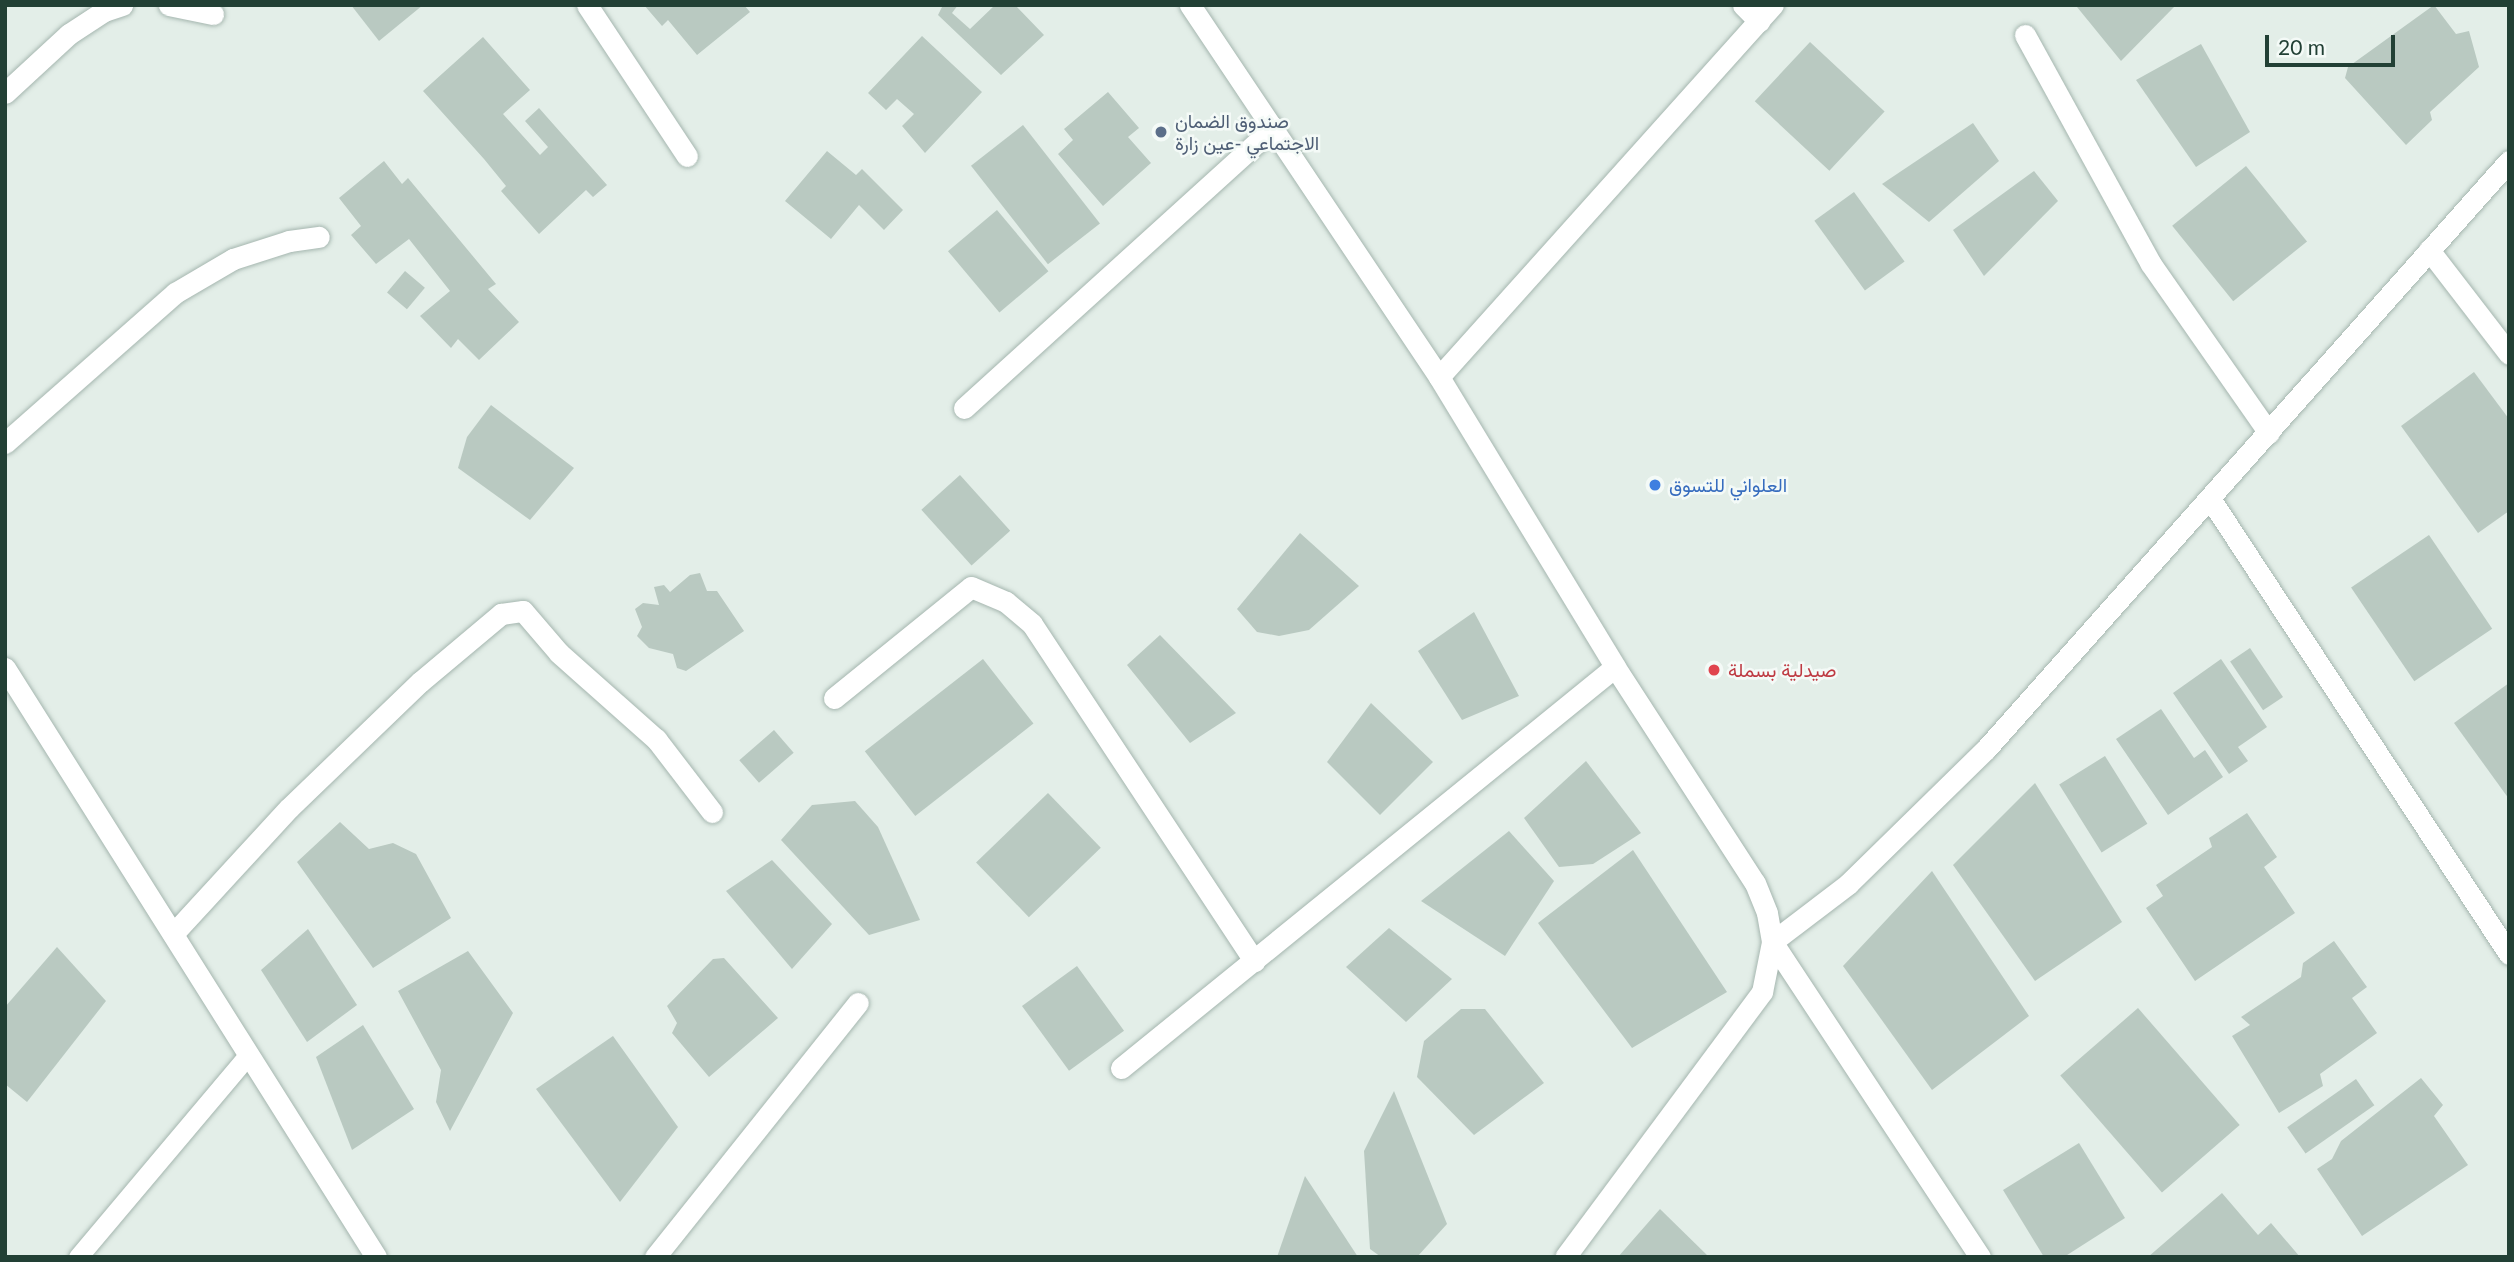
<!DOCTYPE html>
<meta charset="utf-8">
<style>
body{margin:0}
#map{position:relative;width:2514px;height:1262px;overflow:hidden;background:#e3eee8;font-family:Lato,Vazirmatn,sans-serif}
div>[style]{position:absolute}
.building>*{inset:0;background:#b9c9c1;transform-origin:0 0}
.roads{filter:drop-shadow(0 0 2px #a5b6af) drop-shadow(0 0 2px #a5b6af)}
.service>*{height:19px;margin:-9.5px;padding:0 9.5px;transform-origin:9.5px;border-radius:9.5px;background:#fff}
.minor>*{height:21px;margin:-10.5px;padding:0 10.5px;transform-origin:10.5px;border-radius:10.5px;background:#fff}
.tertiary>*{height:21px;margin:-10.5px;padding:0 10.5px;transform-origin:10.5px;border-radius:10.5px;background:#fff}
.dots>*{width:19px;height:19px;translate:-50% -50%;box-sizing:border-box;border:4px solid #f4faf7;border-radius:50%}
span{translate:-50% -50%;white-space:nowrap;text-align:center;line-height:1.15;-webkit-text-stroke:5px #f4faf7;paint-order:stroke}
.service-label{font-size:19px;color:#4e5e75}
.left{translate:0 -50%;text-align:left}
.shop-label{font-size:19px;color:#366cbe}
.health-label{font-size:19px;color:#be3a42}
.frame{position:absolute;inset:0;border:7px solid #224035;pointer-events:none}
.scale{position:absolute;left:2265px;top:35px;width:130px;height:32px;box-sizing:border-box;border:4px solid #224035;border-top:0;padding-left:9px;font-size:21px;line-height:24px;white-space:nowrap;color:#224035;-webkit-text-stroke:5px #f4faf7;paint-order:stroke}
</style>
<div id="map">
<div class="building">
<div style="clip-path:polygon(351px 5px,423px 5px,379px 41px)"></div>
<div style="clip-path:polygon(644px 5px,744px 5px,750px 12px,697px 55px,668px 20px,662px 26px)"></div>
<div style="clip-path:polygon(943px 5px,958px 5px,952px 13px,970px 29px,995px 5px,1015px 5px,1044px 35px,1001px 75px,938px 15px)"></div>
<div style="clip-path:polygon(2176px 5px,2121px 61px,2077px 7px,2080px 5px)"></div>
<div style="clip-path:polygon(2434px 5px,2456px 34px,2469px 31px,2479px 67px,2430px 112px,2432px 120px,2406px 145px,2345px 78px,2348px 67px)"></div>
<div style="clip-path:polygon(922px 36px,982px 92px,925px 153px,902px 126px,914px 114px,897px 99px,886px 110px,868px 93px)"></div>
<div style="clip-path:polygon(483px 37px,530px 90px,503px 114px,540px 155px,548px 147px,525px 121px,539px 108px,607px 185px,593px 197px,586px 190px,539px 234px,501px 191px,506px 186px,484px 159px,423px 91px)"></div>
<div style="left:1810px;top:42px;width:102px;height:81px;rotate:43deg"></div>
<div style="clip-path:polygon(2201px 44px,2250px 132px,2196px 167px,2136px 80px)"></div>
<div style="clip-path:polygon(1108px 92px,1139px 128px,1128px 137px,1151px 163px,1103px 206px,1058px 154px,1073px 140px,1064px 129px)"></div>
<div style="clip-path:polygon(1973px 123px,1999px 161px,1929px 222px,1882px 184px)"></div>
<div style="left:1023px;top:125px;width:125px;height:66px;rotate:52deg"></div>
<div style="clip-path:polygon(827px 151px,856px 175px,862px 169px,903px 210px,884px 230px,859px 205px,831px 239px,785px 201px)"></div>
<div style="clip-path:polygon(384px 161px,402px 184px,408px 178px,496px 284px,488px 289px,519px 322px,479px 360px,458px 339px,451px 348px,420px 316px,450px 291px,409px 239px,376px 264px,351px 235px,361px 226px,339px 198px)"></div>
<div style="left:2246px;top:166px;width:97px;height:95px;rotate:51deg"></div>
<div style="clip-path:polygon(2034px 171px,2058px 201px,1984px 276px,1953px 230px)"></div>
<div style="left:1854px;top:192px;width:86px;height:49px;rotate:54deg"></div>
<div style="left:997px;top:210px;width:80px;height:64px;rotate:50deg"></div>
<div style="left:405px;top:271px;width:26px;height:28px;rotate:40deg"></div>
<div style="clip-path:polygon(2474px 372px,2509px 419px,2509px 511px,2478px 533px,2401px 426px)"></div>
<div style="clip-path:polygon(491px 405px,574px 468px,530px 520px,458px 468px,467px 437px)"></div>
<div style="left:960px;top:475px;width:75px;height:52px;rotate:48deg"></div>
<div style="clip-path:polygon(1300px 533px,1359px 586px,1309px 630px,1279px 636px,1257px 632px,1237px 609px)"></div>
<div style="left:2429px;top:535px;width:113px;height:94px;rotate:56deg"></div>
<div style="clip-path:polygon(700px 573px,707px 591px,717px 591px,744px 631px,686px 671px,677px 668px,673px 654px,649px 648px,637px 636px,642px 627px,635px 609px,643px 603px,659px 605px,654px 587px,664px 585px,670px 592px,690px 575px)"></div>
<div style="clip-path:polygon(1474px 612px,1519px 696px,1462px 720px,1418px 651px)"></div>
<div style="clip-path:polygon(1160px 635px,1236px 713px,1190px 743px,1127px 665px)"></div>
<div style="left:2250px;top:648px;width:59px;height:24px;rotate:56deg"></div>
<div style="left:983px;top:659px;width:82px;height:150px;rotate:52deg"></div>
<div style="clip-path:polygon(2221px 659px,2267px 727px,2238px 747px,2248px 761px,2229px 774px,2173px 693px)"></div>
<div style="clip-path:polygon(2509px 683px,2509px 799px,2454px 723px)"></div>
<div style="clip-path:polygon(1371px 703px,1433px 762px,1380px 815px,1327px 762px)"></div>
<div style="clip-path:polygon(2161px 709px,2194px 758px,2205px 750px,2223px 777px,2168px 815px,2116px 739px)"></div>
<div style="left:774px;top:730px;width:30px;height:46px;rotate:49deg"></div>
<div style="left:2105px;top:756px;width:80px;height:54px;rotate:58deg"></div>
<div style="clip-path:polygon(1586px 761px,1641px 833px,1593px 864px,1559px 867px,1524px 818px)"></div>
<div style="clip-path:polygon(2035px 783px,2122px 922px,2035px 981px,1953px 865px)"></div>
<div style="left:1048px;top:793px;width:76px;height:100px;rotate:46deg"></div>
<div style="clip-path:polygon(855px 801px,878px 827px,920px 920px,869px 935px,781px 840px,812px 805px)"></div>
<div style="clip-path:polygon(2247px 813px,2277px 857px,2264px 867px,2295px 913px,2195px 981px,2146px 908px,2163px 896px,2156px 885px,2212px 847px,2209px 838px)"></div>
<div style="clip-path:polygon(340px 822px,369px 849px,393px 843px,416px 854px,451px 918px,373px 968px,297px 862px)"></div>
<div style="clip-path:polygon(1509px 831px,1554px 881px,1505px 956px,1421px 901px)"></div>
<div style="clip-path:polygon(1633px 850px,1727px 992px,1632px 1048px,1538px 923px)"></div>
<div style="clip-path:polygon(772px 860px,832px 924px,792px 969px,726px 891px)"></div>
<div style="clip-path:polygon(1932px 871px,2029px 1016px,1932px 1090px,1843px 966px)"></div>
<div style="clip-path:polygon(1389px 928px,1452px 979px,1406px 1022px,1346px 967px)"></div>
<div style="clip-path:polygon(308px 929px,357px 1005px,307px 1042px,261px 970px)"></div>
<div style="clip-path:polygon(2334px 941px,2367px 987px,2352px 998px,2377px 1033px,2320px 1074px,2323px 1086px,2279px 1113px,2232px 1036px,2250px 1025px,2241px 1017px,2301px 977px,2303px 963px)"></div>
<div style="clip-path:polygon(57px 947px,106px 1001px,27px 1102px,5px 1084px,5px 1007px)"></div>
<div style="clip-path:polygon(468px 951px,513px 1013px,450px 1131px,436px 1102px,441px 1070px,398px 991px)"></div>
<div style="clip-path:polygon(724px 958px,778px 1018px,709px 1077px,672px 1033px,677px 1023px,667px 1006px,713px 959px)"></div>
<div style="left:1077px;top:966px;width:80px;height:68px;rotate:54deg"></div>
<div style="left:2138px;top:1008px;width:155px;height:103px;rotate:49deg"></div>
<div style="clip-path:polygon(1461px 1009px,1485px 1009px,1544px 1083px,1474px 1135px,1417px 1077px,1424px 1041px)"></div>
<div style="clip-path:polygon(363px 1025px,414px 1109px,352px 1150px,316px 1057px)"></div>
<div style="clip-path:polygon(613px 1036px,678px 1127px,620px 1202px,536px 1089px)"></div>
<div style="clip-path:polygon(2421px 1078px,2443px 1105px,2434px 1116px,2468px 1165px,2362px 1236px,2317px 1169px,2332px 1159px,2341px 1141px)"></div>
<div style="left:2356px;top:1079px;width:32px;height:84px;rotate:55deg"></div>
<div style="clip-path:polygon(1394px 1091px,1447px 1224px,1417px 1257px,1381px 1257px,1370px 1249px,1364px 1151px)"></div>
<div style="clip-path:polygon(2079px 1143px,2125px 1218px,2064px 1257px,2044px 1257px,2003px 1190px)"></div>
<div style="clip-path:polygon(1305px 1176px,1358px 1257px,1277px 1257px)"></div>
<div style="clip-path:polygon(2222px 1193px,2258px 1235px,2271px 1223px,2300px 1257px,2148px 1257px)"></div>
<div style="clip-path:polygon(1660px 1209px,1709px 1257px,1618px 1257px)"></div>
</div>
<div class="roads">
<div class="service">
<div style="left:78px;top:1257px;width:265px;rotate:-49.9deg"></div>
</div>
<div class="minor">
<div style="left:169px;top:5px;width:45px;rotate:11.6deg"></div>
<div style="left:587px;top:5px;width:181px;rotate:56.5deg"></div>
<div style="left:1743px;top:5px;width:23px;rotate:45deg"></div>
<div style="left:2025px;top:35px;width:261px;rotate:61.2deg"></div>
<div style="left:2151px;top:264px;width:206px;rotate:55.1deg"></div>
<div style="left:5px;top:93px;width:87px;rotate:-42.7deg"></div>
<div style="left:69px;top:34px;width:42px;rotate:-33.3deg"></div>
<div style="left:104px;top:11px;width:19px;rotate:-18deg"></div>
<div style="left:2429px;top:250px;width:131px;rotate:52.4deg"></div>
<div style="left:1439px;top:377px;width:500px;rotate:-48.1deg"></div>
<div style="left:964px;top:408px;width:418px;rotate:-42.2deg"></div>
<div style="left:5px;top:443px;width:227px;rotate:-41.4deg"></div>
<div style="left:175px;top:293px;width:67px;rotate:-30.4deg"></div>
<div style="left:233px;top:259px;width:59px;rotate:-17.8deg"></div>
<div style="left:289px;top:241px;width:30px;rotate:-8deg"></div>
<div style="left:2211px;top:500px;width:543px;rotate:56.72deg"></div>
<div style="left:5px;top:668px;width:696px;rotate:57.79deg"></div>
<div style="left:834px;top:698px;width:176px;rotate:-39deg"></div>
<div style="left:971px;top:587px;width:38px;rotate:23deg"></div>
<div style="left:1006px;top:602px;width:34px;rotate:40deg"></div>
<div style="left:1032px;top:624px;width:404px;rotate:56.6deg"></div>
<div style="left:173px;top:934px;width:171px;rotate:-47.4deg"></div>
<div style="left:289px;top:808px;width:182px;rotate:-43.9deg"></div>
<div style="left:420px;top:682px;width:106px;rotate:-40deg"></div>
<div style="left:501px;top:614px;width:22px;rotate:-8deg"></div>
<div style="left:523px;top:611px;width:55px;rotate:49.4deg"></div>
<div style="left:559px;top:653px;width:130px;rotate:41.6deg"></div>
<div style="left:656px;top:739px;width:92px;rotate:52.5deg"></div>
<div style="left:1121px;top:1068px;width:636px;rotate:-39.07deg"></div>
<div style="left:655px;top:1257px;width:325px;rotate:-51.4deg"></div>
<div style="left:1980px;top:1257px;width:377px;rotate:-123.4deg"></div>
<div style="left:1772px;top:942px;width:96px;rotate:-37.3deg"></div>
<div style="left:1848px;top:884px;width:193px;rotate:-44.4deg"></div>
<div style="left:1986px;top:749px;width:787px;rotate:-48.35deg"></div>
</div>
<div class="tertiary">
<div style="left:1190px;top:5px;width:448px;rotate:56.2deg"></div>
<div style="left:1439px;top:377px;width:339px;rotate:58.7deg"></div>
<div style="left:1615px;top:667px;width:257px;rotate:57.1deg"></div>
<div style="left:1755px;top:883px;width:32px;rotate:68deg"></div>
<div style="left:1767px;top:913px;width:29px;rotate:80deg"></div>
<div style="left:1772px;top:942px;width:51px;rotate:101.3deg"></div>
<div style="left:1762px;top:992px;width:330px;rotate:126.6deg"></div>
</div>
</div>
<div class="dots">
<div style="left:1161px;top:132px;background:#5c6f8a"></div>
<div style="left:1655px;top:485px;background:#3f7fe0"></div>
<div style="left:1714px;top:670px;background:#e0444e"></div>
</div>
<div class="service-label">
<span class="left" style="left:1175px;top:132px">صندوق الضمان<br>الاجتماعي -عين زارة</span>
</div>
<div class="shop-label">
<span class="left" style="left:1669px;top:485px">العلواني للتسوق</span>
</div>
<div class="health-label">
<span class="left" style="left:1728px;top:670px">صيدلية بسملة</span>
</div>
<div class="frame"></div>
<div class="scale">20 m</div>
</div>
